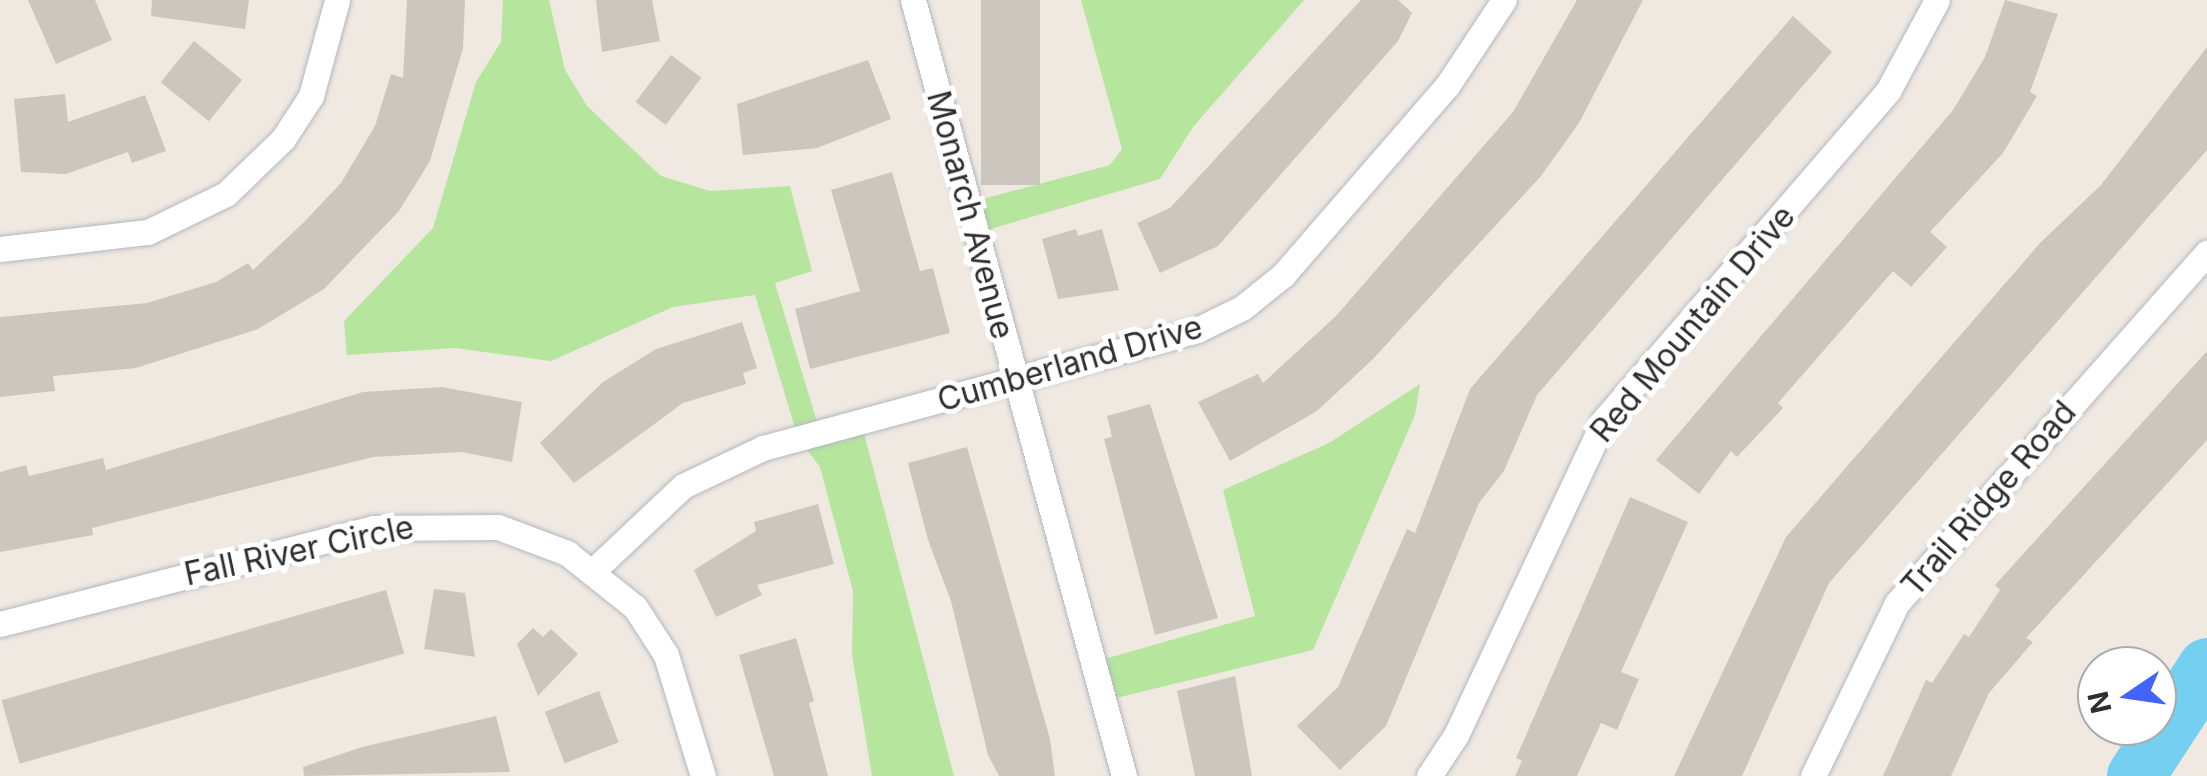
<!DOCTYPE html>
<style>
body{margin:0}
#map{position:relative;width:2207px;height:776px;overflow:hidden;background:#efe9e1;font-family:Inter,sans-serif}
div>[style]{position:absolute}
.green>*{inset:0;background:#b6e59e}
.river>*{height:58px;margin:-29px;padding:0 29px;transform-origin:29px;border-radius:29px;background:#75cff0}
.building>*{inset:0;background:#cbc7bf;transform-origin:0 0}
.roads{filter:drop-shadow(0 0 2px #b4b7c1) drop-shadow(0 0 2px #b4b7c1)}
.street>*{height:25px;margin:-12.5px;padding:0 12.5px;transform-origin:12.5px;border-radius:12.5px;background:#fff}
span{translate:-50% -50%;white-space:nowrap;text-align:center;line-height:1.15;-webkit-text-stroke:10px #fff;paint-order:stroke}
.street-label{font-size:32px;color:#2e2e2e}
.north{position:absolute;left:2077px;top:646px;width:100px;height:100px;box-sizing:border-box;background:#fff;border:2px solid #ababab;border-radius:50%;rotate:257deg;font-size:28px;font-weight:700;line-height:40px;text-align:center;color:#2e2e2e}
.north::after{content:'';display:block;margin:auto;width:35px;height:45px;background:#4264fb;clip-path:polygon(50% 0,100% 100%,50% 72%,0 100%)}
</style>
<div id="map">
<div class="green">
<div style="clip-path:polygon(503px 0,549px 0,565px 70px,587px 106px,661px 176px,710px 191px,790px 186px,812px 271px,775px 283px,820px 432px,861px 422px,954px 776px,872px 776px,852px 655px,853px 591px,820px 467px,798px 438px,755px 295px,673px 307px,551px 361px,455px 348px,347px 355px,344px 321px,433px 228px,476px 82px,501px 42px)"></div>
<div style="clip-path:polygon(1081px 0,1304px 0,1193px 127px,1160px 179px,977px 233px,968px 203px,1110px 165px,1122px 149px)"></div>
<div style="clip-path:polygon(1420px 384px,1415px 415px,1313px 650px,1104px 701px,1094px 662px,1255px 616px,1223px 490px,1329px 443px)"></div>
</div>
<div class="river">
<div style="left:2136px;top:776px;width:130px;rotate:-56.9deg"></div>
</div>
<div class="building">
<div style="clip-path:polygon(28px 0,95px 0,112px 40px,56px 64px)"></div>
<div style="clip-path:polygon(152px 0,249px 0,245px 29px,151px 16px)"></div>
<div style="clip-path:polygon(407px 0,465px 0,463px 48px,430px 161px,399px 211px,324px 289px,258px 329px,136px 368px,53px 376px,55px 391px,0 397px,0 317px,147px 303px,216px 282px,248px 263px,253px 270px,303px 223px,341px 183px,375px 126px,391px 74px,403px 78px)"></div>
<div style="clip-path:polygon(596px 0,652px 0,660px 41px,602px 52px)"></div>
<div style="left:981px;top:0;width:59px;height:185px"></div>
<div style="clip-path:polygon(1361px 0,1398px 0,1412px 13px,1398px 41px,1218px 246px,1160px 273px,1137px 223px,1170px 208px)"></div>
<div style="clip-path:polygon(1577px 0,1643px 0,1579px 123px,1541px 176px,1372px 360px,1317px 411px,1230px 461px,1198px 402px,1258px 374px,1263px 383px,1336px 316px,1513px 112px)"></div>
<div style="clip-path:polygon(2005px 0,2058px 14px,2030px 92px,2037px 96px,2003px 153px,1930px 232px,1947px 247px,1911px 287px,1893px 271px,1778px 403px,1783px 408px,1737px 457px,1731px 451px,1699px 494px,1656px 460px,1953px 110px,1985px 57px)"></div>
<div style="clip-path:polygon(1793px 16px,1832px 52px,1537px 395px,1504px 471px,1479px 503px,1386px 726px,1340px 770px,1297px 726px,1338px 687px,1407px 529px,1415px 533px,1470px 389px)"></div>
<div style="left:194px;top:41px;width:62px;height:53px;rotate:39deg"></div>
<div style="clip-path:polygon(2207px 47px,2207px 150px,1829px 583px,1742px 776px,1674px 776px,1786px 537px,2040px 243px,2101px 185px)"></div>
<div style="left:671px;top:55px;width:38px;height:59px;rotate:37deg"></div>
<div style="clip-path:polygon(868px 60px,891px 119px,817px 148px,743px 155px,737px 104px)"></div>
<div style="clip-path:polygon(65px 94px,68px 122px,145px 95px,166px 151px,132px 163px,128px 152px,66px 174px,21px 172px,14px 99px)"></div>
<div style="clip-path:polygon(892px 172px,920px 271px,933px 268px,950px 333px,810px 369px,795px 309px,860px 291px,831px 190px)"></div>
<div style="clip-path:polygon(1076px 229px,1078px 236px,1102px 229px,1119px 290px,1058px 299px,1042px 239px)"></div>
<div style="clip-path:polygon(742px 322px,757px 368px,743px 373px,746px 384px,683px 403px,574px 483px,540px 443px,603px 382px,656px 349px)"></div>
<div style="clip-path:polygon(2207px 351px,2207px 440px,2026px 638px,2033px 642px,1989px 693px,1951px 776px,1883px 776px,1926px 680px,1932px 683px,1964px 634px,1969px 637px,2000px 590px,1995px 585px)"></div>
<div style="clip-path:polygon(442px 387px,522px 402px,512px 462px,462px 452px,373px 457px,92px 528px,93px 535px,0 552px,0 472px,26px 465px,29px 476px,103px 458px,106px 470px,363px 392px)"></div>
<div style="clip-path:polygon(1150px 404px,1218px 618px,1155px 635px,1104px 439px,1112px 437px,1107px 416px)"></div>
<div style="clip-path:polygon(967px 447px,1050px 739px,1055px 776px,999px 776px,988px 755px,951px 601px,928px 540px,908px 463px)"></div>
<div style="clip-path:polygon(1630px 497px,1688px 522px,1621px 672px,1639px 679px,1617px 730px,1601px 723px,1577px 776px,1515px 776px,1522px 761px,1516px 758px)"></div>
<div style="clip-path:polygon(818px 504px,834px 564px,757px 585px,762px 595px,716px 617px,694px 570px,756px 531px,754px 522px)"></div>
<div style="clip-path:polygon(434px 589px,465px 593px,475px 657px,424px 649px)"></div>
<div style="left:386px;top:590px;width:66px;height:400px;rotate:74deg"></div>
<div style="clip-path:polygon(533px 628px,543px 637px,551px 629px,578px 654px,538px 696px,517px 644px)"></div>
<div style="clip-path:polygon(796px 638px,814px 701px,809px 703px,828px 776px,774px 776px,739px 655px)"></div>
<div style="clip-path:polygon(1235px 676px,1252px 776px,1195px 776px,1177px 691px)"></div>
<div style="left:599px;top:691px;width:55px;height:58px;rotate:69deg"></div>
<div style="clip-path:polygon(496px 716px,510px 772px,304px 776px,303px 767px,362px 747px)"></div>
</div>
<div class="roads">
<div class="street">
<div style="left:913px;top:0;width:804px;rotate:74.79deg"></div>
<div style="left:0;top:249px;width:149px;rotate:-6.6deg"></div>
<div style="left:148px;top:232px;width:87px;rotate:-26deg"></div>
<div style="left:226px;top:194px;width:79px;rotate:-44deg"></div>
<div style="left:283px;top:139px;width:51px;rotate:-56.9deg"></div>
<div style="left:311px;top:96px;width:99px;rotate:-74.8deg"></div>
<div style="left:595px;top:569px;width:121px;rotate:-43.3deg"></div>
<div style="left:683px;top:486px;width:89px;rotate:-25.4deg"></div>
<div style="left:763px;top:448px;width:450px;rotate:-15.2deg"></div>
<div style="left:1197px;top:330px;width:50px;rotate:-26.1deg"></div>
<div style="left:1242px;top:308px;width:53px;rotate:-38.8deg"></div>
<div style="left:1283px;top:275px;width:250px;rotate:-49.1deg"></div>
<div style="left:1447px;top:86px;width:103px;rotate:-56.5deg"></div>
<div style="left:0;top:624px;width:385px;rotate:-14.4deg"></div>
<div style="left:373px;top:528px;width:125px;rotate:-0.5deg"></div>
<div style="left:498px;top:527px;width:74px;rotate:20.6deg"></div>
<div style="left:567px;top:553px;width:87px;rotate:38.5deg"></div>
<div style="left:635px;top:607px;width:57px;rotate:57.1deg"></div>
<div style="left:666px;top:655px;width:127px;rotate:73deg"></div>
<div style="left:1429px;top:776px;width:49px;rotate:-56.6deg"></div>
<div style="left:1456px;top:735px;width:348px;rotate:-64.8deg"></div>
<div style="left:1604px;top:420px;width:435px;rotate:-49.2deg"></div>
<div style="left:1888px;top:91px;width:103px;rotate:-61.7deg"></div>
<div style="left:1813px;top:776px;width:192px;rotate:-64.1deg"></div>
<div style="left:1897px;top:603px;width:468px;rotate:-48.5deg"></div>
</div>
</div>
<div class="street-label">
<span style="left:970px;top:215px;rotate:75deg">Monarch Avenue</span>
<span style="left:1693px;top:324px;rotate:-50deg">Red Mountain Drive</span>
<span style="left:1070px;top:364px;rotate:-16deg">Cumberland Drive</span>
<span style="left:1989px;top:499px;rotate:-49deg">Trail Ridge Road</span>
<span style="left:299px;top:551px;rotate:-12deg">Fall River Circle</span>
</div>
<div class="north">N</div>
</div>
